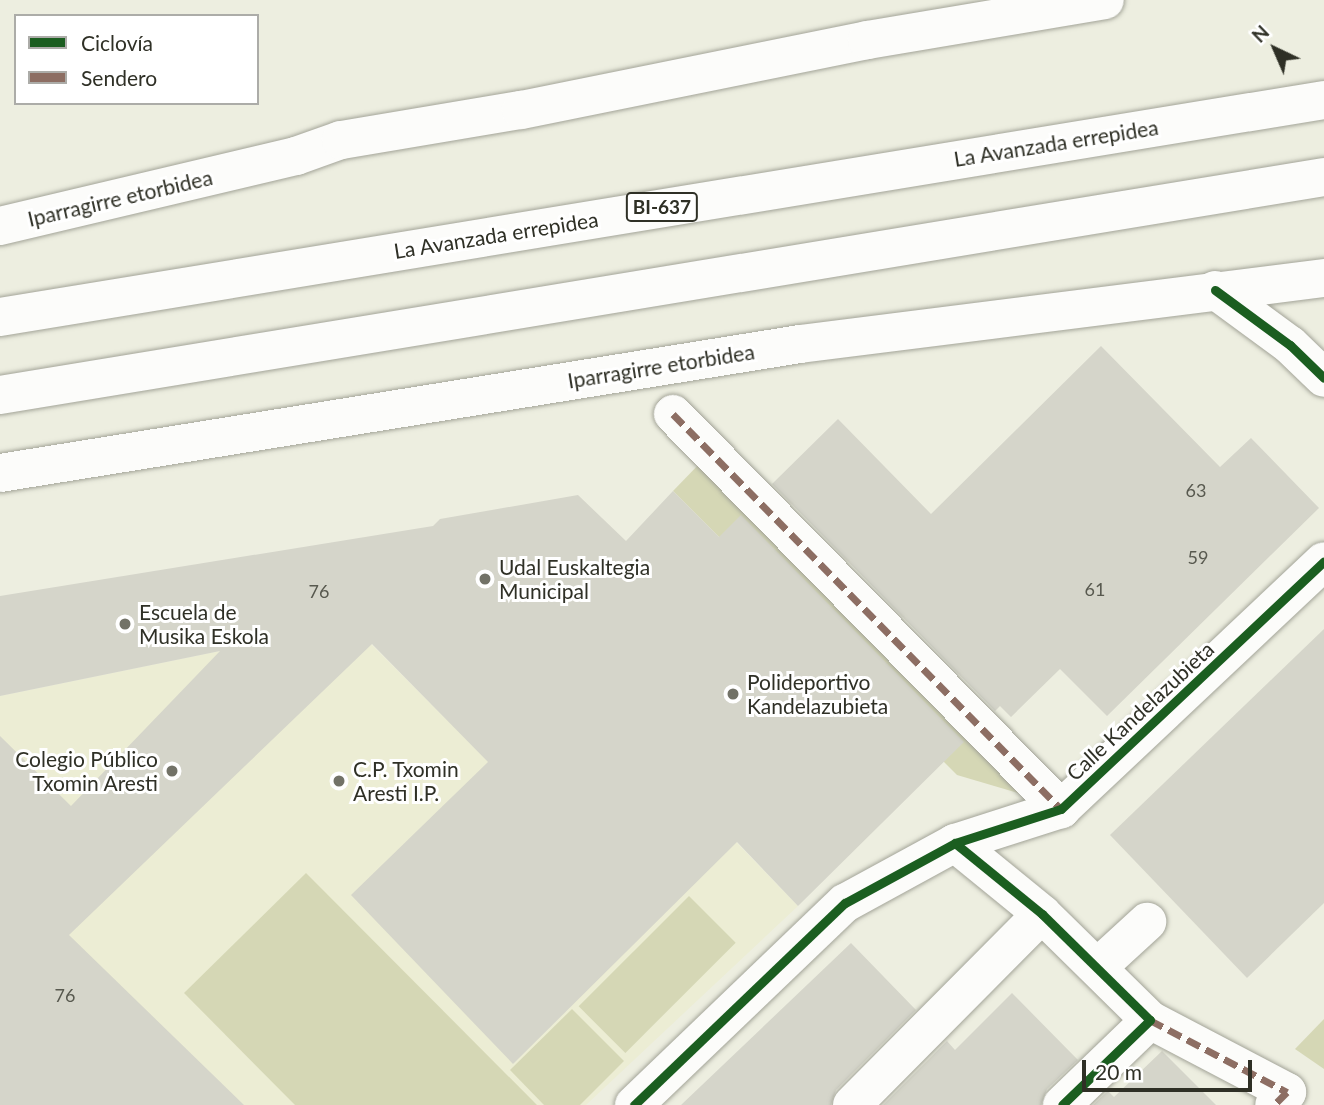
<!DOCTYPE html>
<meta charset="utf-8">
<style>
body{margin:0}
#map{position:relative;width:1324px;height:1105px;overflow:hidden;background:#edeee0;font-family:Lato,sans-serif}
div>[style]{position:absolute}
.built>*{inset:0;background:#ecedd4}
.green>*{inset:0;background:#d5d7b5;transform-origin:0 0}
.building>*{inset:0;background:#d5d5ca}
.roads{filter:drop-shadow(0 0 2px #a3a498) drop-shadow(0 0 2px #a3a498)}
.minor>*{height:38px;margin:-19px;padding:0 19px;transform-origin:19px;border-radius:19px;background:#fcfcfa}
.major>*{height:38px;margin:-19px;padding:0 19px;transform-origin:19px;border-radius:19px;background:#fcfcfa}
.highway>*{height:38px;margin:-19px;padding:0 19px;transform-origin:19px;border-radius:19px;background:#fcfcfa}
.quiet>*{height:7px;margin-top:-3.5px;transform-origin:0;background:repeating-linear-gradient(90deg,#8d6e63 0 14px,transparent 0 21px)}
.cycleway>*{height:9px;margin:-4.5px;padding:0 4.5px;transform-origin:4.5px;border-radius:4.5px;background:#1b5e20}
.dots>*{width:19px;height:19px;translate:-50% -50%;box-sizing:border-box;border:4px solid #fff;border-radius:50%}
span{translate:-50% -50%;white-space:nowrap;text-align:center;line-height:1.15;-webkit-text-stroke:6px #fff;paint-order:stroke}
.number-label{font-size:18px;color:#58594f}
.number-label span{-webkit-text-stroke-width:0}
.shield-label span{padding:2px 5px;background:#fff;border:2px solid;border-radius:5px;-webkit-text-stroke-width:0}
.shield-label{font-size:19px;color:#2f3026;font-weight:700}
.street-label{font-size:21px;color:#2f3026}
.poi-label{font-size:21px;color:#2f3026}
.left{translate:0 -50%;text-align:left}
.right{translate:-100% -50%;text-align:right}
.legend{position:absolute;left:14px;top:14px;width:245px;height:91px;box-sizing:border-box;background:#fff;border:2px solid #acaca8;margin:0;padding:9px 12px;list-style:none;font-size:21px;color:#2f3026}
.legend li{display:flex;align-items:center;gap:14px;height:35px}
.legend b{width:35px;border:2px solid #acaca8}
.north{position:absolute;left:1240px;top:14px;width:70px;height:70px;-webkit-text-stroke:5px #fff;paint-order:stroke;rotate:316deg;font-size:19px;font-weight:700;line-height:28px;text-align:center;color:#2f3026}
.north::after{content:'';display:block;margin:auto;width:24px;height:32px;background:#2f3026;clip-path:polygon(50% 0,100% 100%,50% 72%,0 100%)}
.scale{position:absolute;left:1082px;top:1060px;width:170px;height:32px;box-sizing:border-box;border:4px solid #2f3026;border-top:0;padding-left:9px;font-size:21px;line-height:24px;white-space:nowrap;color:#2f3026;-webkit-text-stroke:5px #fff;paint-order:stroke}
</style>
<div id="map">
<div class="built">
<div style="clip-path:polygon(344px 617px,447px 720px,533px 632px,798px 906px,586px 1105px,0 1105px,0 696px,220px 651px)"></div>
</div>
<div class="green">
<div style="clip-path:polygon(703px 460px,1032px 797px,957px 775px,673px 491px)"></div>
<div style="clip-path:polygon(306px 873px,537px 1105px,295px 1105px,184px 993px)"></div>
<div style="left:689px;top:896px;width:66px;height:156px;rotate:45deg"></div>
<div style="clip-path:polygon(572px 1009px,624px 1061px,580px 1105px,544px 1105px,510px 1070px)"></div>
<div style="clip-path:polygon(1324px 1019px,1324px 1069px,1295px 1049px)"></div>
</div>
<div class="building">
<div style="clip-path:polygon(1101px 346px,1220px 467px,1251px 438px,1319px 508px,1107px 716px,1060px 669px,1011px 717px,1000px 706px,995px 711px,772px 484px,838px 419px,931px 514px)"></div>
<div style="clip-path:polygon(673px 491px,719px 537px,741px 515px,964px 742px,798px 906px,737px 842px,513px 1064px,351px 895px,488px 762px,372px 644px,69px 935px,244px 1105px,0 1105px,0 736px,71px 806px,220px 651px,0 696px,0 596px,433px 526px,440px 519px,578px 495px,626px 541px)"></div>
<div style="clip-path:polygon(1324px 629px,1324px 903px,1247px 978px,1110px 835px)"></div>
<div style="clip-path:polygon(851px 943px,916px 1010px,836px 1090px,831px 1105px,681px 1105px)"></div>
<div style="clip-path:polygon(1012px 993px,1078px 1060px,1047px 1089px,1041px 1105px,883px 1105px,947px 1041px,955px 1050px)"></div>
<div style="clip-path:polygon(1162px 1051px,1216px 1105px,1093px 1105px,1108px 1091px,1114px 1097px)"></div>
</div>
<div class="roads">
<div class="minor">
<div style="left:1215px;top:290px;width:93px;rotate:36.3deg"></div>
<div style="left:1290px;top:345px;width:47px;rotate:44.1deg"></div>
<div style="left:673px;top:414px;width:554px;rotate:45.51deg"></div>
<div style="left:955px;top:843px;width:112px;rotate:39.2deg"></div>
<div style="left:1042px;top:914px;width:151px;rotate:44.5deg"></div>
<div style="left:1150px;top:1020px;width:155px;rotate:27.7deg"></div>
<div style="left:1287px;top:1092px;width:18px;rotate:135deg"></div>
<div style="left:1098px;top:967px;width:67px;rotate:-42.6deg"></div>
<div style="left:634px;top:1105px;width:292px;rotate:-43.8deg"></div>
<div style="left:845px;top:903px;width:125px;rotate:-28.6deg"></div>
<div style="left:955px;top:843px;width:111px;rotate:-17.8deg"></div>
<div style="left:1061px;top:809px;width:361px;rotate:-43.3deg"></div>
<div style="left:852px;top:1105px;width:269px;rotate:-45.2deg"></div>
<div style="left:1062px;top:1105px;width:122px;rotate:-44deg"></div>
</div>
<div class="major">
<div style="left:0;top:226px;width:304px;rotate:-13.3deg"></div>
<div style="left:296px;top:156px;width:48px;rotate:-19.6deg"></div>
<div style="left:341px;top:140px;width:182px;rotate:-9.5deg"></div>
<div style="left:521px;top:110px;width:353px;rotate:-11.4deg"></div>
<div style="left:867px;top:40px;width:241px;rotate:-9.5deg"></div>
<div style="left:0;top:473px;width:810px;rotate:-9.16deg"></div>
<div style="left:800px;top:344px;width:528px;rotate:-7.18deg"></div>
</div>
<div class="highway">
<div style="left:0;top:317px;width:1342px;rotate:-9.31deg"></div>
<div style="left:0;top:395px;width:1342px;rotate:-9.35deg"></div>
</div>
</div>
<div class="quiet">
<div style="left:673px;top:414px;width:554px;rotate:45.51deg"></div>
<div style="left:1150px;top:1020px;width:155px;rotate:27.7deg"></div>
<div style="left:1287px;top:1092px;width:18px;rotate:135deg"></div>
</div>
<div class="cycleway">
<div style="left:1215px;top:290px;width:93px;rotate:36.3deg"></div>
<div style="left:1290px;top:345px;width:47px;rotate:44.1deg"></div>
<div style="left:955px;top:843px;width:112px;rotate:39.2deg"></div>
<div style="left:1042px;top:914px;width:151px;rotate:44.5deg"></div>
<div style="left:1150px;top:1020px;width:122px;rotate:136deg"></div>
<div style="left:634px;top:1105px;width:292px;rotate:-43.8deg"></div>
<div style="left:845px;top:903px;width:125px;rotate:-28.6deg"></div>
<div style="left:955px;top:843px;width:111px;rotate:-17.8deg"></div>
<div style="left:1061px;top:809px;width:361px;rotate:-43.3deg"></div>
</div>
<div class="dots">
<div style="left:485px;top:579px;background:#727267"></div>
<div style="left:125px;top:624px;background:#727267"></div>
<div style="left:733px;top:694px;background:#727267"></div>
<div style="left:172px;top:771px;background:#727267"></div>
<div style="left:339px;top:781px;background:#727267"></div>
</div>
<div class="number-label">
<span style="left:1196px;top:490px">63</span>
<span style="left:1198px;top:557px">59</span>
<span style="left:1095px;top:589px">61</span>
<span style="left:319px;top:591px">76</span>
<span style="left:65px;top:995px">76</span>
</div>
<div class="shield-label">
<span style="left:662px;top:207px">BI-637</span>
</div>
<div class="street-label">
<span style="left:1056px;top:143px;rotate:-9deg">La Avanzada errepidea</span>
<span style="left:120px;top:198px;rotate:-13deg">Iparragirre etorbidea</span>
<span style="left:496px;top:235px;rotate:-9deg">La Avanzada errepidea</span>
<span style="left:661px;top:366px;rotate:-9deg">Iparragirre etorbidea</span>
<span style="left:1140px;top:711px;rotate:-43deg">Calle Kandelazubieta</span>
</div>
<div class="poi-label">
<span class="left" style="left:499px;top:579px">Udal Euskaltegia<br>Municipal</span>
<span class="left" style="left:139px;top:624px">Escuela de<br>Musika Eskola</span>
<span class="left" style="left:747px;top:694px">Polideportivo<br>Kandelazubieta</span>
<span class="right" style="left:158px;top:771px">Colegio Público<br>Txomin Aresti</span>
<span class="left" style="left:353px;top:781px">C.P. Txomin<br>Aresti I.P.</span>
</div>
<ul class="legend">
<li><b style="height:9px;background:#1b5e20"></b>Ciclovía</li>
<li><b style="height:9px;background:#8d6e63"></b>Sendero</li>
</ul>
<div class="north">N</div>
<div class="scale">20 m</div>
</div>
